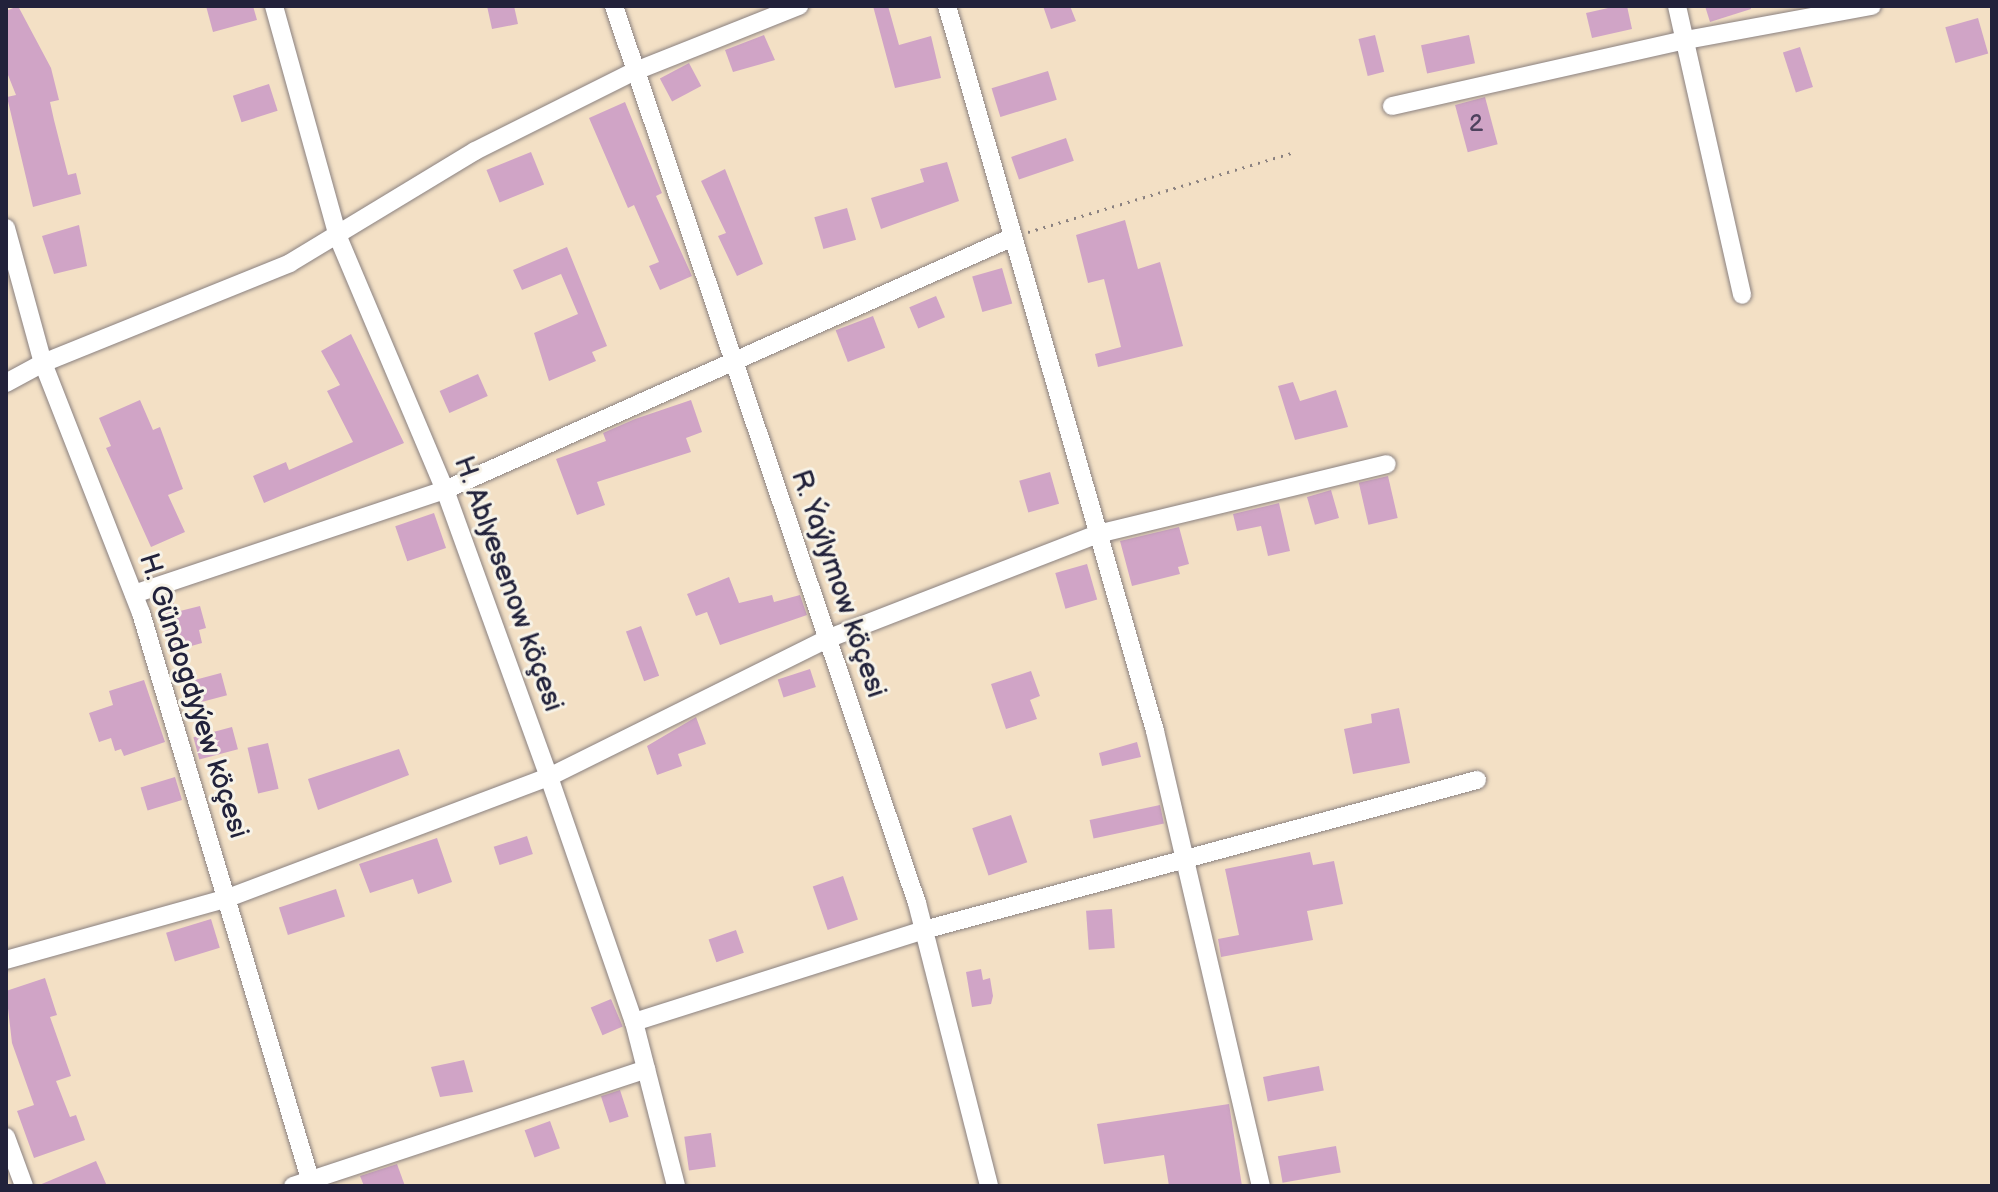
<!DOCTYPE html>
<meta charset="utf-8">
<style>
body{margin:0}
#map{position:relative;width:1998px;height:1192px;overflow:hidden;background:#f3e0c5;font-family:"Balsamiq Sans",sans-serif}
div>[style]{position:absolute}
.building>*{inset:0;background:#d0a4c6;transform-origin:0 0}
.path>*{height:3px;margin-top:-1.5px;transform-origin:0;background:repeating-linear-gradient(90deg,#8a8180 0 2px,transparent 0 8px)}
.roads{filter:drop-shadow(0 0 2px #8a8180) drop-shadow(0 0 2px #8a8180)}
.street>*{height:18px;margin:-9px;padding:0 9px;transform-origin:9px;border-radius:9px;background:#fff}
span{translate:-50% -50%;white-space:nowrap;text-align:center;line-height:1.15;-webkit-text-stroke:6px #f7f3e8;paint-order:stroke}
.number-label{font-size:24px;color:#4e425e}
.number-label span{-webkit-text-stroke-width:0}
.street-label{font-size:28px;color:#22223b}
.frame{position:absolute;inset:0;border:8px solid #22223b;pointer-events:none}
</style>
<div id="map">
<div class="building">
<div style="clip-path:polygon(18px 6px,51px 68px,59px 100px,50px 102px,54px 120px,68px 175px,76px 173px,81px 194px,33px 207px,7px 97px,16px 95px,6px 70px,6px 11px)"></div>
<div style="clip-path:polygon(206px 6px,253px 6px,257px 20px,213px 32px)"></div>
<div style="clip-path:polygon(487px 6px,514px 6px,518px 24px,492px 29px)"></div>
<div style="clip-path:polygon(873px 6px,888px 6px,899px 45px,931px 36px,941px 78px,895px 88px)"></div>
<div style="clip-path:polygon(1043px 6px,1070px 6px,1076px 21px,1051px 29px)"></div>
<div style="clip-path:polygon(1617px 6px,1627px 6px,1632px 29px,1592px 38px,1586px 13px)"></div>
<div style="clip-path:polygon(1705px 6px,1751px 6px,1751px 9px,1710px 22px)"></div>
<div style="left:1978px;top:18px;width:37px;height:34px;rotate:74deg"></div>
<div style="clip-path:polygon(764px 35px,775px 60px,733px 72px,725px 50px)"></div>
<div style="left:1375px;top:35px;width:38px;height:17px;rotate:76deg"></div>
<div style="left:1469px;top:35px;width:29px;height:49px;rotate:78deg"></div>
<div style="left:1800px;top:47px;width:42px;height:18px;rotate:72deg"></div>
<div style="left:689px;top:63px;width:26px;height:33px;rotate:62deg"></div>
<div style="left:1048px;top:71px;width:30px;height:59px;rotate:73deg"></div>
<div style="left:269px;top:84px;width:28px;height:38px;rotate:72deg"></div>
<div style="left:1485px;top:97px;width:49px;height:31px;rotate:75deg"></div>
<div style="clip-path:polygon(625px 102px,662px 193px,656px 196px,692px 276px,660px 290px,649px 266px,659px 262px,634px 205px,628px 208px,589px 118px)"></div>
<div style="left:1066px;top:138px;width:24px;height:58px;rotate:71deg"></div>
<div style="left:531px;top:152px;width:35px;height:48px;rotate:68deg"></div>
<div style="clip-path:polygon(947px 162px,959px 201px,881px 229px,871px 198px,924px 182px,920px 169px)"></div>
<div style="clip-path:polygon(725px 169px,763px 264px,737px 276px,718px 236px,726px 233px,701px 181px)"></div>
<div style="left:847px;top:208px;width:33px;height:34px;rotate:74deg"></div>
<div style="clip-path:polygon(1125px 220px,1138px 269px,1160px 262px,1183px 346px,1098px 367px,1095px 354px,1121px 347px,1104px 279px,1088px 283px,1076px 235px)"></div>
<div style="clip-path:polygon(79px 225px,87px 266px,54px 274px,42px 236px)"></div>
<div style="clip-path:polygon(567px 247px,607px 346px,592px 352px,596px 361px,549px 381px,534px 333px,578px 314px,561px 274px,522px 290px,513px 270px)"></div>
<div style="left:1002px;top:268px;width:37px;height:31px;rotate:74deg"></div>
<div style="left:936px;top:296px;width:23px;height:29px;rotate:67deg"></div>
<div style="left:873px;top:316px;width:34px;height:40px;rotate:69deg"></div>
<div style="clip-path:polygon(351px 334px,404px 443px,264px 503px,253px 476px,286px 462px,289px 470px,353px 442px,327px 391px,340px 385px,321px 351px)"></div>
<div style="left:478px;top:374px;width:24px;height:42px;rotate:66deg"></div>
<div style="clip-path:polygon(1293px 382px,1300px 401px,1336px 390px,1348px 427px,1295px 440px,1278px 386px)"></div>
<div style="clip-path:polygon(140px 400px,153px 430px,160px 427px,183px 489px,168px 495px,185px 532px,151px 547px,106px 448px,111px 446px,99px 418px)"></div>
<div style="clip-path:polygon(691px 400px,702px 432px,686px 438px,691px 452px,597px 482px,605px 505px,577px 515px,556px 459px,606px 441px,603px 433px,635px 419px)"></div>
<div style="left:1050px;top:472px;width:33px;height:32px;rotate:74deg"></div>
<div style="left:1388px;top:476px;width:43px;height:30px;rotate:77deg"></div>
<div style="left:1331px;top:490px;width:29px;height:25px;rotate:74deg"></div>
<div style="clip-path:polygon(1279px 503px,1290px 551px,1268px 556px,1261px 526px,1237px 531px,1233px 514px)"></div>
<div style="left:434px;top:513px;width:37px;height:41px;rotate:71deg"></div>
<div style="clip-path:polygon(1179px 527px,1189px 564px,1178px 567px,1180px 574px,1132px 586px,1120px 541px)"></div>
<div style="left:1087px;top:564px;width:37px;height:33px;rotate:74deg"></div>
<div style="clip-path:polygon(729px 577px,739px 603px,772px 595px,774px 602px,800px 595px,807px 615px,720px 645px,707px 612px,696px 616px,687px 594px)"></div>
<div style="clip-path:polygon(173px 600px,176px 612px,200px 606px,206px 628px,199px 630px,202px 643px,170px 652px,157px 605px)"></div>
<div style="left:641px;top:626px;width:53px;height:16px;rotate:70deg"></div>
<div style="left:810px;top:669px;width:19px;height:34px;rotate:72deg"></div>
<div style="clip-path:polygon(1031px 671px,1040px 696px,1030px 700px,1037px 719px,1006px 729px,991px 684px)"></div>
<div style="left:221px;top:673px;width:23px;height:42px;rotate:75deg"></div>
<div style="clip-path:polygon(144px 680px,165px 742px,124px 756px,121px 749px,115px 751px,111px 738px,99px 742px,89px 713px,113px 705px,109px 691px)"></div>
<div style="clip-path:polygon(1399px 708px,1410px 763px,1353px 774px,1344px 729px,1372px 723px,1371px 714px)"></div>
<div style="clip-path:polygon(696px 717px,706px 744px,678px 754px,682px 766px,657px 775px,647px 746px)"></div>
<div style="left:232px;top:727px;width:23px;height:40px;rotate:75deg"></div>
<div style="clip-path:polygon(1137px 742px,1141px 757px,1102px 766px,1099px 753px)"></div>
<div style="left:268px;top:743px;width:47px;height:21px;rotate:77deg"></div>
<div style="clip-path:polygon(399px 749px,409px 775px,318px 810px,308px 779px)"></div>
<div style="left:175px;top:777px;width:24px;height:36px;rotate:73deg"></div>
<div style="left:1160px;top:805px;width:19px;height:72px;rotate:78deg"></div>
<div style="left:1011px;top:815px;width:50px;height:41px;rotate:71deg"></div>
<div style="left:527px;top:836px;width:19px;height:35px;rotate:72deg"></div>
<div style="clip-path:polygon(437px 838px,452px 882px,418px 894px,413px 879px,370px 893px,359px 864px)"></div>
<div style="clip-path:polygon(1310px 852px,1313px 865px,1334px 861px,1343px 904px,1307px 911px,1313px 940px,1221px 957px,1218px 939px,1239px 935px,1225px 869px)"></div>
<div style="left:843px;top:876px;width:46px;height:32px;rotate:71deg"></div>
<div style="left:336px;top:889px;width:29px;height:60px;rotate:72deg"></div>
<div style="left:1112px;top:909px;width:39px;height:26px;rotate:86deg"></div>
<div style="left:211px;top:919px;width:30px;height:47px;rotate:73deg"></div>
<div style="left:736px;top:930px;width:24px;height:29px;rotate:71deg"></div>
<div style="clip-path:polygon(981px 969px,983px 980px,990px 978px,993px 996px,991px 1004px,972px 1007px,966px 972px)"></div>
<div style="clip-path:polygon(45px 978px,57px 1015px,50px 1017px,71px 1076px,56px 1081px,70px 1117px,76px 1115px,85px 1140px,34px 1158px,17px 1111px,34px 1105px,12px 1043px,6px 991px)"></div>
<div style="left:611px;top:999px;width:30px;height:22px;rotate:67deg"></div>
<div style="clip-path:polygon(464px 1060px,473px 1092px,440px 1097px,431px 1067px)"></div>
<div style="left:1319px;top:1066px;width:25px;height:57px;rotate:79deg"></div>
<div style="left:620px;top:1090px;width:28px;height:20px;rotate:72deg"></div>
<div style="clip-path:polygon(1229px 1104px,1242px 1186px,1169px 1186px,1164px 1155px,1104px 1164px,1097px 1124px)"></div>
<div style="left:550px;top:1121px;width:29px;height:27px;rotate:70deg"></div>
<div style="left:711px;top:1133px;width:34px;height:27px;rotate:82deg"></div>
<div style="left:1336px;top:1146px;width:27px;height:59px;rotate:80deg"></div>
<div style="clip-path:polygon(96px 1161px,107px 1186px,37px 1186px)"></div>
<div style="clip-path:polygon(397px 1164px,405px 1186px,364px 1186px,360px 1176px)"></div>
</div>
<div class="path">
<div style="left:1028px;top:232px;width:278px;rotate:-16.7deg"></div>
</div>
<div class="roads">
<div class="street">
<div style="left:274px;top:6px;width:240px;rotate:74.5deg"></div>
<div style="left:338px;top:237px;width:275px;rotate:67.1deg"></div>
<div style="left:445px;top:490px;width:305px;rotate:70.1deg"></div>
<div style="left:549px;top:777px;width:259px;rotate:70.9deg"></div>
<div style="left:634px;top:1022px;width:169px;rotate:75.6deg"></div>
<div style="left:614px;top:6px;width:947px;rotate:71.34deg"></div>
<div style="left:917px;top:903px;width:292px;rotate:75.7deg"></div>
<div style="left:947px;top:6px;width:754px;rotate:73.99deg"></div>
<div style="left:1155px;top:731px;width:467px;rotate:76.9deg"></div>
<div style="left:1677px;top:6px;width:296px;rotate:77.3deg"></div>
<div style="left:1392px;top:106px;width:301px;rotate:-12.7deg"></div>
<div style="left:1686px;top:40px;width:189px;rotate:-10.4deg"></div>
<div style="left:6px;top:228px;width:140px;rotate:74.7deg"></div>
<div style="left:43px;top:363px;width:269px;rotate:68.6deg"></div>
<div style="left:141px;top:613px;width:598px;rotate:73.38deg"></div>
<div style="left:6px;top:383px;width:42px;rotate:-28.4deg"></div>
<div style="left:43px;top:363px;width:266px;rotate:-22deg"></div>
<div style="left:290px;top:263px;width:216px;rotate:-31.2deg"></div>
<div style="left:475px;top:151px;width:177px;rotate:-26.6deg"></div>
<div style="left:633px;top:72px;width:179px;rotate:-21.7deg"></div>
<div style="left:134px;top:594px;width:328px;rotate:-18.5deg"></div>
<div style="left:445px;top:490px;width:622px;rotate:-24.01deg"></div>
<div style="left:6px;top:960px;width:230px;rotate:-15.6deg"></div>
<div style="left:228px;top:898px;width:343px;rotate:-20.7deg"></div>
<div style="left:549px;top:777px;width:310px;rotate:-26.4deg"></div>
<div style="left:827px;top:639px;width:291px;rotate:-21.2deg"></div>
<div style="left:1098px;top:534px;width:297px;rotate:-13.6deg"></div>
<div style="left:634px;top:1022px;width:304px;rotate:-17.6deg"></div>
<div style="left:924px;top:930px;width:573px;rotate:-15.18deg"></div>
<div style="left:6px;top:1137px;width:52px;rotate:69.8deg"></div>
<div style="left:293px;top:1186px;width:372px;rotate:-18.3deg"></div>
</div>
</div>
<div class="number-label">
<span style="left:1476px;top:124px">2</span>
</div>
<div class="street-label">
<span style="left:508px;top:584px;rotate:70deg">H. Ablyesenow köçesi</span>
<span style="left:838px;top:584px;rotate:71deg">R. Ýaýlymow köçesi</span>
<span style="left:193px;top:696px;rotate:72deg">H. Gündogdyýew köçesi</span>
</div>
<div class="frame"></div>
</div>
